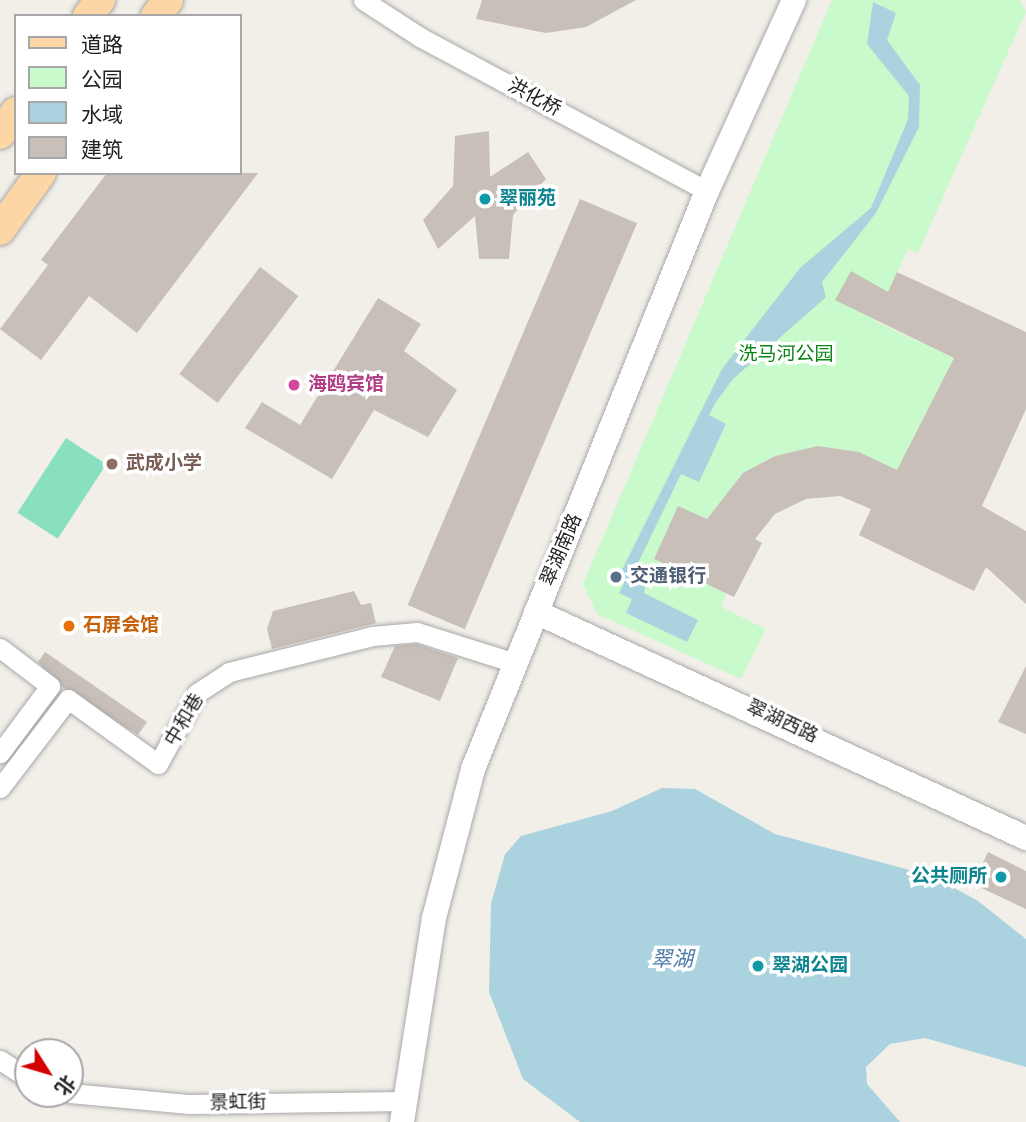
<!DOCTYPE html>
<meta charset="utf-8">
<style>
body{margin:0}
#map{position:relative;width:1026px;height:1122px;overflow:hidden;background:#f2efe9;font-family:"Sofia Sans Condensed","Noto Sans SC",sans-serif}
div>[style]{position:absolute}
.park>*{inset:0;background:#c8facc}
.pitch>*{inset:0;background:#88e0be;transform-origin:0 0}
.water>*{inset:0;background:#aad3df}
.building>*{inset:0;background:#c7bfb8;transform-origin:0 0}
.roads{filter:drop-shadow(0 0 2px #a9a9a9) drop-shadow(0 0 2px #a9a9a9)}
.minor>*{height:19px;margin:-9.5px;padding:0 9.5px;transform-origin:9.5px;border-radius:9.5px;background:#fff}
.tertiary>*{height:24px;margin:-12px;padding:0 12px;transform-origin:12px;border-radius:12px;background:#fff}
.primary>*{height:30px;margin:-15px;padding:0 15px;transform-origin:15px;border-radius:15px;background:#fcd6a4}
.dots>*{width:19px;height:19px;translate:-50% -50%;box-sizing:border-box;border:4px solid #fff;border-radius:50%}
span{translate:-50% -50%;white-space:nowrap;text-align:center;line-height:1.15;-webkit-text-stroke:7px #fff;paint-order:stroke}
.street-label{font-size:19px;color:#222}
.culture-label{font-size:19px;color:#0d838f;font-weight:700}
.left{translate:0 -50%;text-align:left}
.right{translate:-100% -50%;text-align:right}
.park-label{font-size:19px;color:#0c8416}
.hotel-label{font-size:19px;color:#b23c85;font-weight:700}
.education-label{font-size:19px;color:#785e54;font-weight:700}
.service-label{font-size:19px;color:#4e5e75;font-weight:700}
.food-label{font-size:19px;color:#c56008;font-weight:700}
.water-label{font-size:21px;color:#4a7aab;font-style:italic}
.legend{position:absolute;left:14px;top:14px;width:228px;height:161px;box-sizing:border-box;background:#fff;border:2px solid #a7a7a7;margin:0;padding:9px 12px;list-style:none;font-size:21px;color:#222}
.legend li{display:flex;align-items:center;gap:14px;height:35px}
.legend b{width:35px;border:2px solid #a7a7a7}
.north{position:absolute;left:14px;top:1038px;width:70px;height:70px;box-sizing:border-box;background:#fff;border:2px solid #a7a7a7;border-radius:50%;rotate:127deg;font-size:19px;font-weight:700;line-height:28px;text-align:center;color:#222}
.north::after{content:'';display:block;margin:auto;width:24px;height:32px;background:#d40000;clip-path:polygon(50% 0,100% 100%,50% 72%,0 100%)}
</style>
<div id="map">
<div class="park">
<div style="clip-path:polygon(832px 0,1019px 0,1026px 12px,918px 253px,908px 249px,875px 321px,954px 358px,897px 470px,859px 452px,818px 446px,775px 456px,743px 473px,707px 519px,678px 506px,654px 559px,726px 593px,721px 607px,766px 629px,741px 679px,597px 614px,583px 584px)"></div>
</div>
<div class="pitch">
<div style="left:66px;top:438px;width:48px;height:89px;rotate:33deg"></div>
</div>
<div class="water">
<div style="clip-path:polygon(873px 2px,896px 13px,887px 40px,920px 85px,919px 127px,876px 213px,822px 282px,826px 297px,733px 379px,716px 402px,709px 415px,726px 424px,699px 482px,681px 474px,638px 563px,648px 568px,644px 593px,698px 620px,687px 642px,626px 613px,632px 599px,619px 593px,624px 583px,617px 580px,722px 369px,800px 268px,871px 208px,908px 119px,909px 96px,867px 44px)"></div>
<div style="clip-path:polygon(662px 788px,695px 789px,775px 834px,932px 876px,978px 901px,1026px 939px,1026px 1067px,925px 1038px,890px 1044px,866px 1067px,867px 1084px,900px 1122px,580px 1122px,523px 1079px,489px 992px,491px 904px,505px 854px,521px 836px,612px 811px)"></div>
</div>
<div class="building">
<div style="clip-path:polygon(482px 0,636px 0,586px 27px,546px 33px,476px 19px)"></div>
<div style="clip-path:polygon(489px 131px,490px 177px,528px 152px,546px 179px,513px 215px,509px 259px,479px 259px,475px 216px,438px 249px,423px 220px,453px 186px,455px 136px)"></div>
<div style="clip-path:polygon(107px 173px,258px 173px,137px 333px,89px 296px,41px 360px,0 329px,48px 265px,41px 260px)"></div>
<div style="left:580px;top:199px;width:62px;height:441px;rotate:23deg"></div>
<div style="left:260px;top:267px;width:48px;height:134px;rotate:37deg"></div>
<div style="clip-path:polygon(851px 271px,888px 292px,897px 272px,1026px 332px,1026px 409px,982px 506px,1026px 531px,1026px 604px,986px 567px,974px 591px,859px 535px,871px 509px,840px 496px,806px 499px,775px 514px,755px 539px,762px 543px,734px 597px,654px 559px,678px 506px,707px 519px,743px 473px,775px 456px,818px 446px,859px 452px,897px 470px,954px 358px,835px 300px)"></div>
<div style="clip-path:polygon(378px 298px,421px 324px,404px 351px,457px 390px,428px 437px,374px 410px,332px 479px,245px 428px,262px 402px,300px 425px)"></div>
<div style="clip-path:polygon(354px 591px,361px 605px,371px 603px,376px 623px,272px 649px,267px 629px,273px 611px)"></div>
<div style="clip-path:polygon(416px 644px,458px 658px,440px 701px,381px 677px,395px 646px)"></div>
<div style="clip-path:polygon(45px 652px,147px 722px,138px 735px,62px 687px,38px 662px)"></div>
<div style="clip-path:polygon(1026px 666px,1026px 734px,998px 722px)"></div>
<div style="clip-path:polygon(988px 852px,1026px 871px,1026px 909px,973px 884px)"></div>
</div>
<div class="roads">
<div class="minor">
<div style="left:363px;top:0;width:68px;rotate:33deg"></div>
<div style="left:420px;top:37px;width:326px;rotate:28.2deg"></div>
<div style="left:0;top:648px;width:63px;rotate:37.2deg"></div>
<div style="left:50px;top:686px;width:84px;rotate:126.7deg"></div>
<div style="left:0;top:788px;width:112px;rotate:-52.6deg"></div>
<div style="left:68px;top:699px;width:111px;rotate:35.8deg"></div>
<div style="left:158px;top:764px;width:81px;rotate:-61.2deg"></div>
<div style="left:197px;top:693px;width:38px;rotate:-33deg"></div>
<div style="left:229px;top:672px;width:147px;rotate:-14.1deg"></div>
<div style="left:372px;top:636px;width:45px;rotate:-5.1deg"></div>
<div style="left:417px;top:632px;width:100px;rotate:17.5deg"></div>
<div style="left:0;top:1060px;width:33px;rotate:33deg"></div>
<div style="left:70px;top:1093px;width:120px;rotate:5.3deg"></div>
<div style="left:189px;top:1104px;width:217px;rotate:-0.8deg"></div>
</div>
<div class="tertiary">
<div style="left:536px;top:612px;width:540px;rotate:24.76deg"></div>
<div style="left:402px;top:1122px;width:206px;rotate:-81.1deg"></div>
<div style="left:434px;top:918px;width:154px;rotate:-75.3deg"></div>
<div style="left:473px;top:769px;width:624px;rotate:-67.96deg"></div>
<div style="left:707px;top:191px;width:210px;rotate:-65.5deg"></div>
</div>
<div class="primary">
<div style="left:88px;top:16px;width:20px;rotate:-53deg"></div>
<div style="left:156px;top:16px;width:20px;rotate:-53deg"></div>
<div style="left:0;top:134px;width:27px;rotate:-54deg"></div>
<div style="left:0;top:230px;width:70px;rotate:-54.3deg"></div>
</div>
</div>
<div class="dots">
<div style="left:485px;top:199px;background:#0f9aa8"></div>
<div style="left:294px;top:385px;background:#d1479c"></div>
<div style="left:112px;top:464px;background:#8d6e63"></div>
<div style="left:616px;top:577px;background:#5c6f8a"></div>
<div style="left:69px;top:626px;background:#e8710a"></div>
<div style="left:1001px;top:877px;background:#0f9aa8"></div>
<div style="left:758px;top:966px;background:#0f9aa8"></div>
</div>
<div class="street-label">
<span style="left:534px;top:98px;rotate:28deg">洪化桥</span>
<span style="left:562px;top:550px;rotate:-67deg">翠湖南路</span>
<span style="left:185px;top:720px;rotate:-59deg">中和巷</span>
<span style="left:782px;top:722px;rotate:25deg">翠湖西路</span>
<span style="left:238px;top:1103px;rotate:-1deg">景虹街</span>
</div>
<div class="culture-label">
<span class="left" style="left:499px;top:199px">翠丽苑</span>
<span class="right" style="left:987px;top:877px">公共厕所</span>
<span class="left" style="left:772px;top:966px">翠湖公园</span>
</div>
<div class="park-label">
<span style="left:786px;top:355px">洗马河公园</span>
</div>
<div class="hotel-label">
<span class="left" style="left:308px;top:385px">海鸥宾馆</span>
</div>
<div class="education-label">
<span class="left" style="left:126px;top:464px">武成小学</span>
</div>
<div class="service-label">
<span class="left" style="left:630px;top:577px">交通银行</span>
</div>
<div class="food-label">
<span class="left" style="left:83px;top:626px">石屏会馆</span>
</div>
<div class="water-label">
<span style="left:672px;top:960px">翠湖</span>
</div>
<ul class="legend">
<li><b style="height:9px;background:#fcd6a4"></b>道路</li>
<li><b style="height:19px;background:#c8facc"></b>公园</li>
<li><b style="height:19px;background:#aad3df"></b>水域</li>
<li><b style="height:19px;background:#c7bfb8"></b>建筑</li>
</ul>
<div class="north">北</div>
</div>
